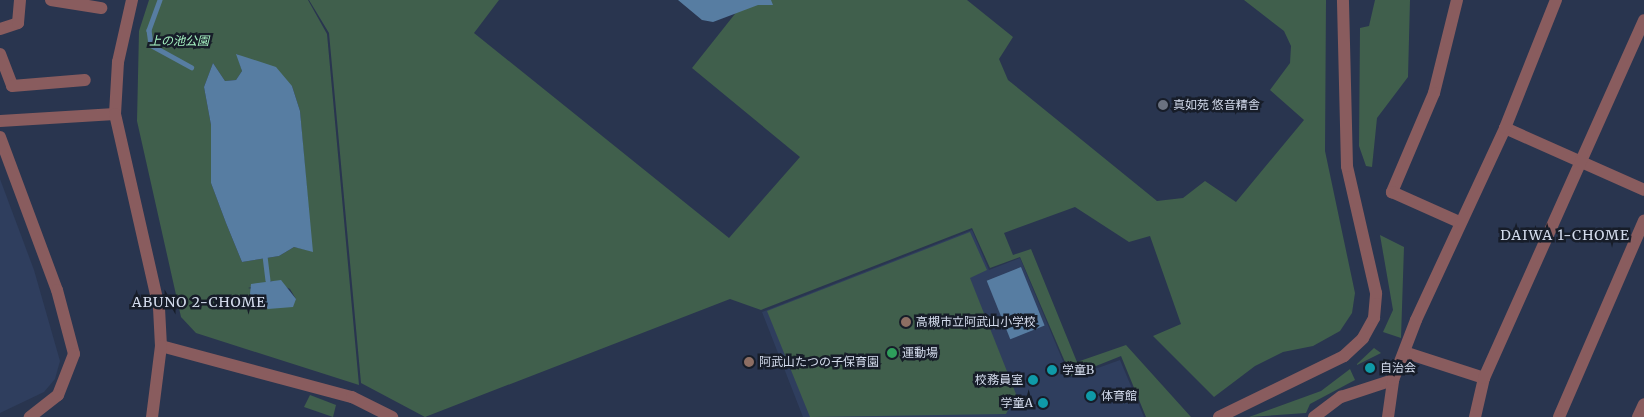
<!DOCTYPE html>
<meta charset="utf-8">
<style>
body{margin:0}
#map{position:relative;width:1644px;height:417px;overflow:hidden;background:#29354f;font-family:Merriweather,"Noto Sans JP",serif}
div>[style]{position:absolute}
.built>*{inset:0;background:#2f3e5e}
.green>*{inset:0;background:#405f4c}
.water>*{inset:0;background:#577da2;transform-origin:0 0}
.stream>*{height:4.5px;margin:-2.25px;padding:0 2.25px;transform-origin:2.25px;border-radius:2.25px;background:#577da2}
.minor>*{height:12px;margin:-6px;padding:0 6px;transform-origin:6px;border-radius:6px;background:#895c5e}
.tertiary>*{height:12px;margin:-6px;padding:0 6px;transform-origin:6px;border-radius:6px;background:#895c5e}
.dots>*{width:14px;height:14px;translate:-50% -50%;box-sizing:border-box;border:2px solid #171d29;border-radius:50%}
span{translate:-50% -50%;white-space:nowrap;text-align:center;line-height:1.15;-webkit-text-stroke:5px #171d29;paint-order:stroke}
.park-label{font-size:12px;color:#a6f3c2;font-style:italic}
.poi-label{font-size:12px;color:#d4dced}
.left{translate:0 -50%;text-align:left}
.right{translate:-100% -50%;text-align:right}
.neighbourhood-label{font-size:14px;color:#d4dced;letter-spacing:1px}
</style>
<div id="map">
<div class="built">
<div style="clip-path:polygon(0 179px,34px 270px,60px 361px,55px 379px,44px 392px,0 413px)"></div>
<div style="clip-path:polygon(972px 230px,989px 270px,1020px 258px,1070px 378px,1120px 360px,1144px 417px,803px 417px,762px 312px)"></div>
</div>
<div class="green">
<div style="clip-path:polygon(evenodd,149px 0,308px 0,327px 34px,359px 385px,196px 333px,181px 317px,137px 121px,139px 31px,149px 0,237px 54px,292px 86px,300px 111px,312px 251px,294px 247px,279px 256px,242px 262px,226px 223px,211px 183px,211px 125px,204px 87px,213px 63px,225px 81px,236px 80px,242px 71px,237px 54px,149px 0,272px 281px,290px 289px,296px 299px,248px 288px,272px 281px)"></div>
<div style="clip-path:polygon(309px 0,499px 0,474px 33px,729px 238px,800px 157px,692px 68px,746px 0,967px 0,1013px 37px,999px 59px,1008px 80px,1157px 201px,1183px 198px,1205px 181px,1236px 202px,1304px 120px,1270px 90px,1290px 63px,1291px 46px,1284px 31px,1244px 0,1326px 0,1325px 151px,1355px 293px,1352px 313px,1340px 331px,1313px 346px,1283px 352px,1255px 366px,1214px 397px,1153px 336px,1181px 324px,1150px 236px,1129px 242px,1075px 207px,1004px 233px,1013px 255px,1031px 249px,1077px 362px,1126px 345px,1191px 417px,1146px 417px,1121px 356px,1071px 376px,1020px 257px,990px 268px,972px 228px,761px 310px,730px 299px,425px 417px,361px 383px,329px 33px)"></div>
<div style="clip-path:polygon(1375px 0,1410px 0,1408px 77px,1377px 118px,1372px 167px,1366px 166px,1359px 146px,1360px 28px,1369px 26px)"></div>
<div style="clip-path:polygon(970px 232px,987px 270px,970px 278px,1016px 394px,1006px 414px,810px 417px,767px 311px)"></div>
<div style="clip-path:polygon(1380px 235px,1404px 247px,1401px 338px,1383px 332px,1393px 310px)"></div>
<div style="clip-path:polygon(1374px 348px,1381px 353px,1357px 365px,1357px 364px)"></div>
<div style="clip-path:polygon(1350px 369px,1355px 380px,1310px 404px,1306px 413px,1249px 417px,1321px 391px)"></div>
<div style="clip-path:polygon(310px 395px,336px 405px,333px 417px,304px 407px)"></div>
</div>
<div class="water">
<div style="clip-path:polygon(678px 0,771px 0,773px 5px,758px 5px,713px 22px,702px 20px)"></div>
<div style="clip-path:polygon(236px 54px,276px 67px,292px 86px,300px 111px,313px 252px,294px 247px,279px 256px,242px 262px,226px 223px,211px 183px,211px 125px,204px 87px,213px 63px,225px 81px,236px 80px,242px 71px)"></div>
<div style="left:1021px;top:267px;width:63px;height:37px;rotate:68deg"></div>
<div style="clip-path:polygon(281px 280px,296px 299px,293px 307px,268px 309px,250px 294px,251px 284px)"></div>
</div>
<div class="stream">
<div style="left:160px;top:0;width:32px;rotate:110deg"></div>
<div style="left:149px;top:30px;width:15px;rotate:82deg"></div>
<div style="left:151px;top:45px;width:46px;rotate:28.8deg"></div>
<div style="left:265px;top:256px;width:24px;rotate:83deg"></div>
</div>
<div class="minor">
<div style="left:51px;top:0;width:51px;rotate:9.1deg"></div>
<div style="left:1457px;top:0;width:96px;rotate:103.9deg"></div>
<div style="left:1434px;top:93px;width:108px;rotate:113deg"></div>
<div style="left:1392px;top:192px;width:73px;rotate:24.1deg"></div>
<div style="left:0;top:29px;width:19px;rotate:-18deg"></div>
<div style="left:18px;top:23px;width:23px;rotate:-85deg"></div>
<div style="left:0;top:54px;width:34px;rotate:69deg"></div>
<div style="left:12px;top:86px;width:73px;rotate:-4.7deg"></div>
<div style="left:0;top:121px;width:115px;rotate:-3.5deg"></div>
<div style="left:1505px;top:128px;width:152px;rotate:24deg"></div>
<div style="left:0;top:137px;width:163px;rotate:69.6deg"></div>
<div style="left:57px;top:290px;width:66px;rotate:75.1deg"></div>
<div style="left:74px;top:354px;width:44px;rotate:111.3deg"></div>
<div style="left:58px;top:395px;width:36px;rotate:142deg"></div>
<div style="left:161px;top:346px;width:198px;rotate:15deg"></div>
<div style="left:352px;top:397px;width:45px;rotate:26.6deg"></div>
<div style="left:1407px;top:353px;width:81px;rotate:18deg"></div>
<div style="left:1314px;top:417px;width:34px;rotate:-37deg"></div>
<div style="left:1341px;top:397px;width:55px;rotate:-18.1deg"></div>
<div style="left:1388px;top:417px;width:37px;rotate:-82deg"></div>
<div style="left:1393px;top:380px;width:64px;rotate:-69deg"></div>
<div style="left:1416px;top:320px;width:212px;rotate:-65.1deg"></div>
<div style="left:1505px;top:128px;width:138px;rotate:-68.3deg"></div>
<div style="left:1559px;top:417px;width:214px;rotate:-66.6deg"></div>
<div style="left:1638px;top:417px;width:14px;rotate:-65deg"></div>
</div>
<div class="tertiary">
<div style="left:132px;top:0;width:64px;rotate:102.7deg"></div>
<div style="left:118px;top:62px;width:52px;rotate:93.3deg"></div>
<div style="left:115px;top:114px;width:199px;rotate:77.2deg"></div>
<div style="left:159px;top:308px;width:38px;rotate:87deg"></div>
<div style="left:161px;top:346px;width:72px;rotate:97.2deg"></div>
<div style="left:1219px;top:417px;width:139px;rotate:-26deg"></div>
<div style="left:1344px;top:356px;width:26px;rotate:-43deg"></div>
<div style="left:1363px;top:338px;width:23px;rotate:-61deg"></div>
<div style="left:1374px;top:318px;width:25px;rotate:-85deg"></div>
<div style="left:1376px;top:293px;width:130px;rotate:-102.9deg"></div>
<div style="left:1347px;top:166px;width:166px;rotate:-91.4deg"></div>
<div style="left:1475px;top:417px;width:40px;rotate:-77deg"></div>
<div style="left:1484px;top:378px;width:392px;rotate:-65.9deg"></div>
</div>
<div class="dots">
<div style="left:1163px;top:105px;background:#6b7280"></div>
<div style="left:906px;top:322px;background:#8d6e63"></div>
<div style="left:892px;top:353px;background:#2e9e5b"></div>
<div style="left:749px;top:362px;background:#8d6e63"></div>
<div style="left:1370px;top:368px;background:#0f9aa8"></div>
<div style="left:1052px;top:370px;background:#0f9aa8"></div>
<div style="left:1033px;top:380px;background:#0f9aa8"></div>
<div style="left:1091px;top:396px;background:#0f9aa8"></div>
<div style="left:1043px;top:403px;background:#0f9aa8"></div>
</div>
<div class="park-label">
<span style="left:179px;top:41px">上の池公園</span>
</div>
<div class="poi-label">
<span class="left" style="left:1173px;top:105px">真如苑 悠音精舎</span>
<span class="left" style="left:916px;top:322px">高槻市立阿武山小学校</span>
<span class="left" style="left:902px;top:353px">運動場</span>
<span class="left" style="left:759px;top:362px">阿武山たつの子保育園</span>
<span class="left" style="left:1380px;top:368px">自治会</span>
<span class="left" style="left:1062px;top:370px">学童B</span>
<span class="right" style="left:1023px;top:380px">校務員室</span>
<span class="left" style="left:1101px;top:396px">体育館</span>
<span class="right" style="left:1033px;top:403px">学童A</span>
</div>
<div class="neighbourhood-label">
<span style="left:1565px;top:235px">DAIWA 1-CHOME</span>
<span style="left:199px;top:302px">ABUNO 2-CHOME</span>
</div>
</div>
